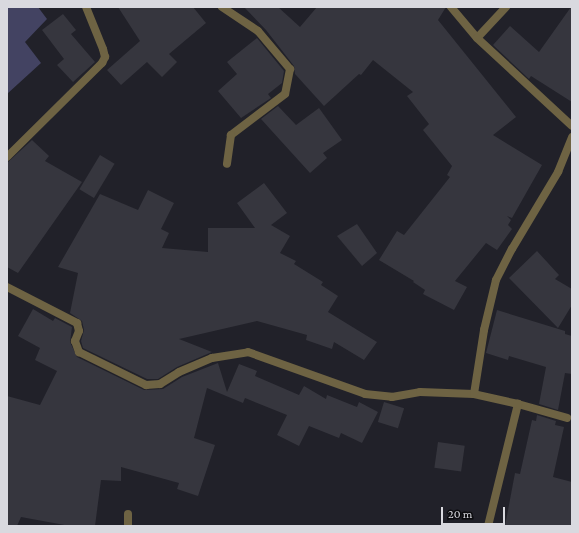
<!DOCTYPE html>
<style>
body{margin:0}
#map{position:relative;width:579px;height:533px;overflow:hidden;background:#212129;font-family:"Crimson Pro",serif}
div>[style]{position:absolute}
.water>*{inset:0;background:#434362}
.building>*{inset:0;background:#36363e;transform-origin:0 0}
.street>*{height:8px;margin:-4px;padding:0 4px;transform-origin:4px;border-radius:4px;background:#6e6343}
span{translate:-50% -50%;white-space:nowrap;text-align:center;line-height:1.15;-webkit-text-stroke:4px #0b0b0e;paint-order:stroke}
.frame{position:absolute;inset:0;border:8px solid #d9d9df;pointer-events:none}
.scale{position:absolute;left:441px;top:507px;width:64px;height:18px;box-sizing:border-box;border:2px solid #d9d9df;border-top:0;padding-left:5px;font-size:12px;line-height:14px;white-space:nowrap;color:#d9d9df;-webkit-text-stroke:3px #0b0b0e;paint-order:stroke}
</style>
<div id="map">
<div class="water">
<div style="clip-path:polygon(7px 7px,38px 7px,47px 19px,25px 42px,41px 63px,7px 94px)"></div>
</div>
<div class="building">
<div style="clip-path:polygon(118px 7px,193px 7px,206px 23px,169px 54px,177px 62px,162px 77px,147px 62px,121px 85px,107px 70px,140px 41px)"></div>
<div style="clip-path:polygon(244px 7px,278px 7px,300px 27px,317px 7px,446px 7px,438px 20px,516px 117px,493px 135px,542px 165px,512px 218px,507px 216px,511px 220px,508px 225px,512px 229px,497px 250px,486px 243px,455px 281px,467px 287px,454px 310px,423px 294px,425px 290px,413px 282px,414px 281px,379px 260px,397px 231px,404px 235px,450px 177px,447px 175px,452px 166px,423px 130px,429px 124px,407px 96px,413px 92px,373px 60px,361px 75px,359px 74px,324px 106px,295px 74px,294px 66px,266px 30px)"></div>
<div style="clip-path:polygon(571px 7px,572px 7px,572px 102px,531px 76px,529px 79px,493px 45px,510px 26px,539px 52px)"></div>
<div style="clip-path:polygon(63px 14px,76px 30px,71px 34px,95px 62px,73px 82px,57px 65px,64px 59px,42px 30px)"></div>
<div style="clip-path:polygon(257px 38px,284px 71px,282px 83px,268px 94px,271px 98px,241px 118px,218px 91px,237px 74px,227px 62px)"></div>
<div style="clip-path:polygon(278px 106px,296px 125px,319px 108px,342px 140px,323px 153px,327px 158px,310px 173px,261px 119px)"></div>
<div style="clip-path:polygon(32px 140px,49px 156px,45px 161px,82px 182px,18px 273px,7px 267px,7px 163px)"></div>
<div style="left:100px;top:155px;width:17px;height:40px;rotate:31deg"></div>
<div style="clip-path:polygon(264px 183px,287px 213px,271px 225px,290px 236px,280px 253px,296px 261px,294px 264px,323px 282px,321px 285px,338px 296px,328px 312px,377px 342px,364px 360px,334px 342px,332px 349px,306px 340px,307px 335px,257px 321px,179px 339px,212px 352px,177px 367px,158px 379px,147px 379px,83px 348px,81px 341px,84px 330px,82px 321px,70px 313px,78px 273px,58px 267px,100px 194px,138px 210px,148px 190px,174px 203px,161px 229px,169px 233px,162px 248px,208px 252px,208px 228px,255px 228px,237px 203px)"></div>
<div style="clip-path:polygon(357px 224px,377px 253px,362px 266px,337px 236px)"></div>
<div style="clip-path:polygon(537px 251px,559px 275px,555px 279px,572px 289px,572px 305px,558px 328px,509px 278px)"></div>
<div style="clip-path:polygon(33px 309px,53px 321px,55px 318px,72px 327px,70px 342px,77px 357px,144px 390px,163px 389px,182px 377px,218px 363px,227px 392px,239px 364px,257px 371px,255px 376px,299px 395px,304px 386px,326px 399px,327px 395px,357px 407px,359px 402px,378px 412px,362px 443px,341px 433px,339px 438px,309px 426px,299px 446px,277px 435px,287px 415px,245px 398px,243px 403px,207px 388px,194px 438px,215px 445px,198px 496px,177px 489px,179px 483px,121px 467px,121px 481px,101px 480px,95px 526px,70px 526px,21px 517px,17px 526px,7px 526px,7px 396px,40px 405px,57px 371px,35px 360px,40px 348px,18px 336px)"></div>
<div style="clip-path:polygon(497px 310px,565px 331px,565px 334px,572px 336px,572px 374px,565px 373px,558px 410px,539px 404px,546px 367px,509px 356px,508px 360px,486px 353px)"></div>
<div style="left:384px;top:402px;width:21px;height:21px;rotate:17deg"></div>
<div style="clip-path:polygon(537px 415px,556px 421px,555px 425px,564px 427px,553px 477px,572px 482px,572px 526px,505px 526px,515px 473px,520px 474px,532px 420px,536px 421px)"></div>
<div style="left:438px;top:442px;width:27px;height:26px;rotate:8deg"></div>
</div>
<div class="street">
<div style="left:222px;top:7px;width:43px;rotate:33.7deg"></div>
<div style="left:258px;top:31px;width:50px;rotate:49.9deg"></div>
<div style="left:290px;top:69px;width:25px;rotate:101deg"></div>
<div style="left:285px;top:94px;width:68px;rotate:142.8deg"></div>
<div style="left:231px;top:135px;width:29px;rotate:98deg"></div>
<div style="left:451px;top:7px;width:40px;rotate:50deg"></div>
<div style="left:506px;top:7px;width:42px;rotate:133.1deg"></div>
<div style="left:477px;top:38px;width:129px;rotate:42.8deg"></div>
<div style="left:7px;top:157px;width:134px;rotate:-44.7deg"></div>
<div style="left:102px;top:63px;width:7px;rotate:-63deg"></div>
<div style="left:105px;top:57px;width:8px;rotate:-104deg"></div>
<div style="left:103px;top:49px;width:45px;rotate:-112deg"></div>
<div style="left:7px;top:287px;width:79px;rotate:27.2deg"></div>
<div style="left:77px;top:323px;width:8px;rotate:76deg"></div>
<div style="left:79px;top:331px;width:11px;rotate:112deg"></div>
<div style="left:75px;top:341px;width:12px;rotate:70deg"></div>
<div style="left:79px;top:352px;width:75px;rotate:26.2deg"></div>
<div style="left:146px;top:385px;width:14px;rotate:-4deg"></div>
<div style="left:160px;top:384px;width:22px;rotate:-32deg"></div>
<div style="left:179px;top:372px;width:36px;rotate:-23deg"></div>
<div style="left:212px;top:358px;width:36px;rotate:-9deg"></div>
<div style="left:248px;top:352px;width:124px;rotate:19.7deg"></div>
<div style="left:365px;top:394px;width:27px;rotate:6deg"></div>
<div style="left:392px;top:397px;width:28px;rotate:-10deg"></div>
<div style="left:420px;top:392px;width:54px;rotate:2.1deg"></div>
<div style="left:518px;top:404px;width:51px;rotate:15.9deg"></div>
<div style="left:128px;top:526px;width:12px;rotate:-90deg"></div>
<div style="left:488px;top:526px;width:126px;rotate:-76.2deg"></div>
<div style="left:518px;top:404px;width:45px;rotate:-167.2deg"></div>
<div style="left:474px;top:394px;width:65px;rotate:-81.1deg"></div>
<div style="left:484px;top:330px;width:51px;rotate:-76.5deg"></div>
<div style="left:496px;top:280px;width:35px;rotate:-63deg"></div>
<div style="left:512px;top:249px;width:90px;rotate:-59.1deg"></div>
<div style="left:558px;top:172px;width:38px;rotate:-68deg"></div>
</div>
<div class="frame"></div>
<div class="scale">20 m</div>
</div>
